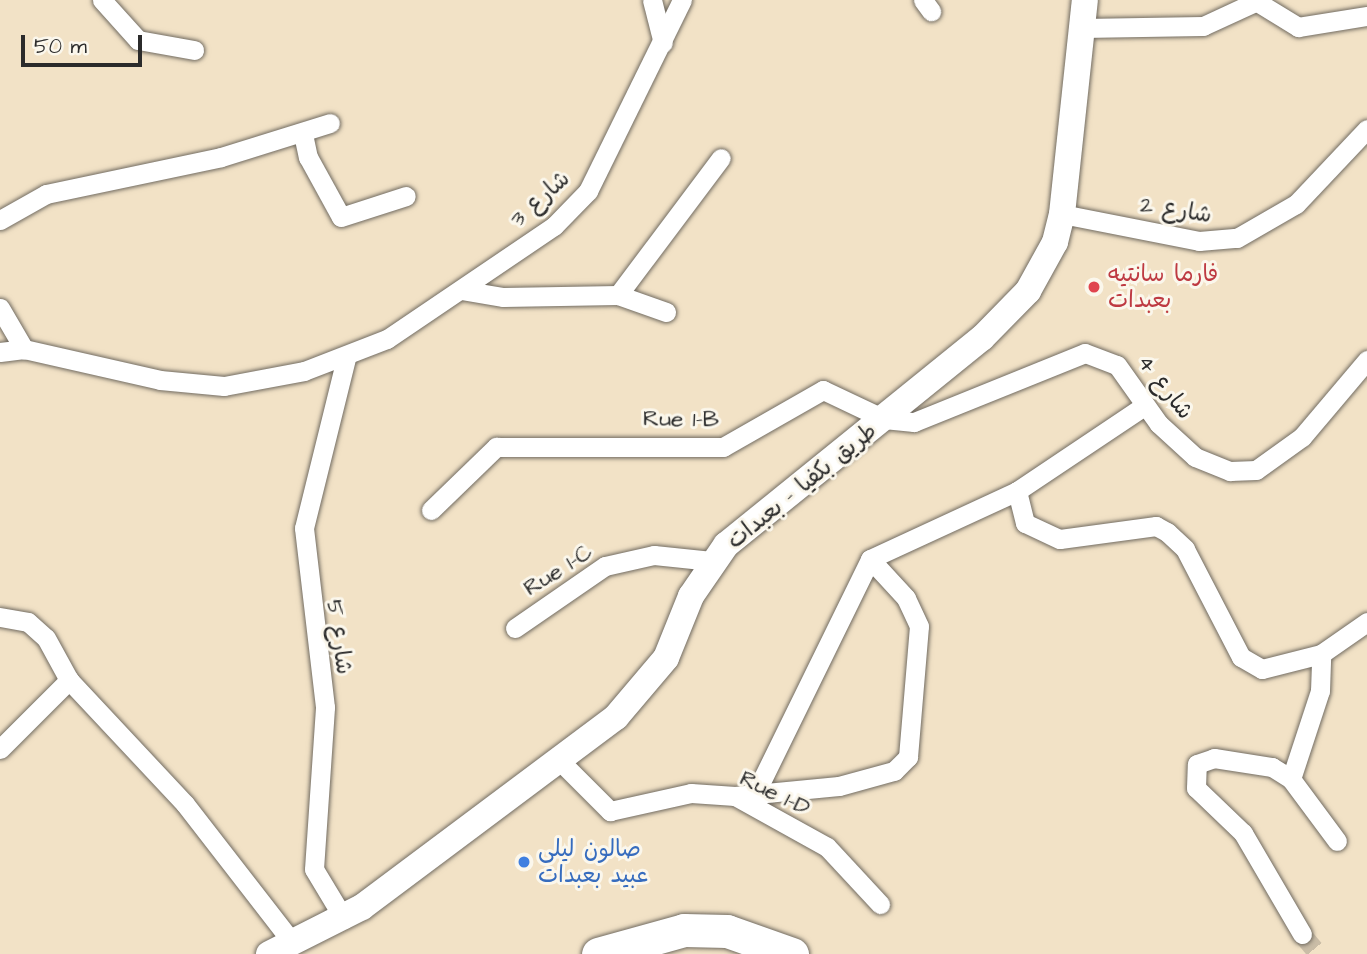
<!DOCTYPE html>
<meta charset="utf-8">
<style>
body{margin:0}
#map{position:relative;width:1367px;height:954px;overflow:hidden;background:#f2e2c6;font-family:"Architects Daughter","Playpen Sans Arabic",sans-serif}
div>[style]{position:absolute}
.street-tunnel>*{height:19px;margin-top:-9.5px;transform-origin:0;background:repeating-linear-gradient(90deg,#cabda7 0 19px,transparent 0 29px)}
.roads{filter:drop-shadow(0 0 2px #716b61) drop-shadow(0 0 2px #716b61)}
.street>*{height:19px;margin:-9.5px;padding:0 9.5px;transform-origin:9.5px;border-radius:9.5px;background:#fff}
.secondary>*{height:26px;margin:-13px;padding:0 13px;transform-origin:13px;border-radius:13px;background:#fff}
.highway>*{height:33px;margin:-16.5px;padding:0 16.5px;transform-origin:16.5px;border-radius:16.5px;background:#fff}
.dots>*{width:19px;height:19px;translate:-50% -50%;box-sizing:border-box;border:4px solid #fbf7ec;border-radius:50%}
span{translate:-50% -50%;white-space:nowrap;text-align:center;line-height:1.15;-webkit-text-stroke:6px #fbf7ec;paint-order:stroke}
.street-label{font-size:23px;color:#2b2b2b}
.health-label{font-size:23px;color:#be3a42}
.left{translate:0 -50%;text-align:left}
.shop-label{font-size:23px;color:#366cbe}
.scale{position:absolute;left:21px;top:35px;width:121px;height:32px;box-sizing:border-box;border:4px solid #2b2b2b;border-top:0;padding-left:9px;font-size:21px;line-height:24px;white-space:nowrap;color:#2b2b2b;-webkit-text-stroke:5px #fbf7ec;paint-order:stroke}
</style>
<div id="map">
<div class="street-tunnel">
<div style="left:1302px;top:934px;width:26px;rotate:50deg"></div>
</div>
<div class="roads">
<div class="street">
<div style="left:102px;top:0;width:54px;rotate:48deg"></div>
<div style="left:138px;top:40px;width:57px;rotate:10.1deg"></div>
<div style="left:652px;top:0;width:44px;rotate:75.7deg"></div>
<div style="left:923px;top:0;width:14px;rotate:54deg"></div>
<div style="left:1254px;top:0;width:52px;rotate:31.5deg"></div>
<div style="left:1298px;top:27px;width:70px;rotate:-9.1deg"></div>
<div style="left:1082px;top:28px;width:121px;rotate:-0.9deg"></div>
<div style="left:1203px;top:26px;width:57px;rotate:-24.8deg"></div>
<div style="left:303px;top:134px;width:24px;rotate:78deg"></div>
<div style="left:308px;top:157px;width:68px;rotate:61.2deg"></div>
<div style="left:341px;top:217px;width:68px;rotate:-17.9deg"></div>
<div style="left:1062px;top:214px;width:140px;rotate:11.1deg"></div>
<div style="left:1199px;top:241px;width:38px;rotate:-5deg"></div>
<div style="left:1237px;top:238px;width:68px;rotate:-30deg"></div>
<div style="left:1296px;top:204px;width:103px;rotate:-46.6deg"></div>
<div style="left:0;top:220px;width:53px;rotate:-29.5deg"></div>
<div style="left:46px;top:194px;width:179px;rotate:-11.9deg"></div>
<div style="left:221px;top:157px;width:114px;rotate:-17.3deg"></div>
<div style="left:461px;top:290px;width:43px;rotate:9.5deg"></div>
<div style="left:503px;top:297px;width:115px;rotate:-1deg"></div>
<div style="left:618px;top:295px;width:51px;rotate:19.5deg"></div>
<div style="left:618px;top:295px;width:171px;rotate:-53.1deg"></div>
<div style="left:0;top:308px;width:48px;rotate:59.7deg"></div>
<div style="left:0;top:352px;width:24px;rotate:-7deg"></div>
<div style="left:24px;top:349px;width:139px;rotate:12.8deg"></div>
<div style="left:160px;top:380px;width:64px;rotate:5.4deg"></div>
<div style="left:224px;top:386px;width:81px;rotate:-10.6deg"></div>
<div style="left:304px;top:371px;width:89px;rotate:-21.1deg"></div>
<div style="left:387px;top:339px;width:202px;rotate:-34.1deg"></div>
<div style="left:554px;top:226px;width:49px;rotate:-45.8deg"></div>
<div style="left:588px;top:191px;width:213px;rotate:-63.8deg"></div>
<div style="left:1144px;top:406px;width:153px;rotate:146.2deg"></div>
<div style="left:1017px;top:491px;width:33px;rotate:76deg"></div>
<div style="left:1025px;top:523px;width:38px;rotate:25deg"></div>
<div style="left:1060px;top:539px;width:97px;rotate:-7.7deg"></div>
<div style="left:1156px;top:526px;width:13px;rotate:29deg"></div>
<div style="left:1167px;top:532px;width:25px;rotate:43deg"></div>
<div style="left:1185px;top:549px;width:122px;rotate:62.6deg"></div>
<div style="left:1241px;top:657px;width:24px;rotate:30deg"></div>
<div style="left:1262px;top:669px;width:61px;rotate:-14.3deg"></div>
<div style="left:1321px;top:654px;width:56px;rotate:-34.8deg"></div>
<div style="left:431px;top:510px;width:91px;rotate:-44.1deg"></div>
<div style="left:496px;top:447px;width:227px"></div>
<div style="left:723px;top:447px;width:115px;rotate:-29.7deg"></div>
<div style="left:823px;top:390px;width:68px;rotate:25.4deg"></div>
<div style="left:884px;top:419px;width:30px;rotate:6deg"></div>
<div style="left:914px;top:422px;width:184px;rotate:-22deg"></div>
<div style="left:1085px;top:353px;width:34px;rotate:21deg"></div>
<div style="left:1117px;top:365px;width:72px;rotate:54.6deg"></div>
<div style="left:1159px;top:424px;width:49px;rotate:42.5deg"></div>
<div style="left:1195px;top:457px;width:38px;rotate:22deg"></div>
<div style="left:1230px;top:471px;width:26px;rotate:-2deg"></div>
<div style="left:1256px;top:470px;width:57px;rotate:-35.7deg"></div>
<div style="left:1302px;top:437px;width:101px;rotate:-49.8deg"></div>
<div style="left:0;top:617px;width:28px;rotate:10deg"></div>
<div style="left:28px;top:622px;width:24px;rotate:42deg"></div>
<div style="left:46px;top:638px;width:48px;rotate:61.3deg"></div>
<div style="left:69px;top:680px;width:170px;rotate:46.9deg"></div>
<div style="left:185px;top:804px;width:176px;rotate:52.2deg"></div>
<div style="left:515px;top:628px;width:109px;rotate:-34.6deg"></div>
<div style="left:605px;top:566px;width:50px;rotate:-12.7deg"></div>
<div style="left:654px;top:555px;width:58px;rotate:5.9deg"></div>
<div style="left:0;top:749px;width:98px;rotate:-45deg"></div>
<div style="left:560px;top:761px;width:71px;rotate:45deg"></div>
<div style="left:610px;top:811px;width:83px;rotate:-12.5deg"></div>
<div style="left:691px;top:793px;width:44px;rotate:3.9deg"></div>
<div style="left:735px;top:796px;width:105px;rotate:29deg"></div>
<div style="left:827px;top:847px;width:78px;rotate:47.1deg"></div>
<div style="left:1291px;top:779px;width:93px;rotate:-71.8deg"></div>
<div style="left:1320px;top:691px;width:37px;rotate:-88deg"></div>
<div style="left:757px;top:790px;width:257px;rotate:-63.9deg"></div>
<div style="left:870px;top:559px;width:162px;rotate:-24.8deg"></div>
<div style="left:735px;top:796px;width:104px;rotate:-5.5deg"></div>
<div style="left:839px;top:786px;width:57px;rotate:-15.3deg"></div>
<div style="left:894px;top:771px;width:20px;rotate:-45deg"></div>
<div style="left:908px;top:757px;width:131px;rotate:-85.2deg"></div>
<div style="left:919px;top:626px;width:31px;rotate:-115deg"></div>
<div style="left:906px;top:598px;width:53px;rotate:-132.7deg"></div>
<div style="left:344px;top:919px;width:58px;rotate:-121deg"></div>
<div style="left:314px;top:869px;width:162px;rotate:-86.1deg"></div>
<div style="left:325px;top:707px;width:180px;rotate:-96.7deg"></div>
<div style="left:304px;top:528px;width:175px;rotate:-76.1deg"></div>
<div style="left:1302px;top:934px;width:117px;rotate:-120.3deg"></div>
<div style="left:1243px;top:833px;width:65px;rotate:-136.2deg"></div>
<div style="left:1196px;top:788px;width:24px;rotate:-88deg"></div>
<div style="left:1197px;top:764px;width:18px;rotate:-19deg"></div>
<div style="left:1214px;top:758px;width:59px;rotate:8.8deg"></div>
<div style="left:1272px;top:767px;width:22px;rotate:32deg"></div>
<div style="left:1291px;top:779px;width:77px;rotate:53.4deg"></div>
</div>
<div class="secondary">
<div style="left:269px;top:954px;width:104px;rotate:-26.8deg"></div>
<div style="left:362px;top:907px;width:317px;rotate:-36.8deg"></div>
<div style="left:616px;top:717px;width:77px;rotate:-49.7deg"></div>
<div style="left:666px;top:658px;width:67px;rotate:-68deg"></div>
<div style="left:691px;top:596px;width:62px;rotate:-55.5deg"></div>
<div style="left:726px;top:545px;width:329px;rotate:-39deg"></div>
<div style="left:982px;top:338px;width:66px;rotate:-45.6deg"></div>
<div style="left:1028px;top:291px;width:56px;rotate:-61.1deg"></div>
<div style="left:1055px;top:242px;width:29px;rotate:-76deg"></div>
<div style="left:1062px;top:214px;width:215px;rotate:-83.9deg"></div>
</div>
<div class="highway">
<div style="left:598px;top:954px;width:89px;rotate:-15.6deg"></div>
<div style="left:684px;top:930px;width:43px;rotate:1.3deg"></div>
<div style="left:727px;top:931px;width:69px;rotate:19.5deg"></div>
</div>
</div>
<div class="dots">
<div style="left:1094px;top:287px;background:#e0444e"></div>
<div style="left:524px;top:862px;background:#3f7fe0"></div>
</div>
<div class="street-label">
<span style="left:540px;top:199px;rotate:-42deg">شارع 3</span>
<span style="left:1176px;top:210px;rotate:9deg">شارع 2</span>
<span style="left:1165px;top:387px;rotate:52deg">شارع 4</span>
<span style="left:681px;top:419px;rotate:1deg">Rue 1-B</span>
<span style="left:802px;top:486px;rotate:-39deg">طريق بكفيا - بعبدات</span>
<span style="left:558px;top:570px;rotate:-32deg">Rue 1-C</span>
<span style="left:339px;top:637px;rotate:82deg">شارع 5</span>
<span style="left:775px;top:793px;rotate:26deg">Rue 1-D</span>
</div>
<div class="health-label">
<span class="left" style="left:1108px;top:287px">فارما سانتيه<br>بعبدات</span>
</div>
<div class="shop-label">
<span class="left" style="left:538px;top:862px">صالون ليلى<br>عبيد بعبدات</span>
</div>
<div class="scale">50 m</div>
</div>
